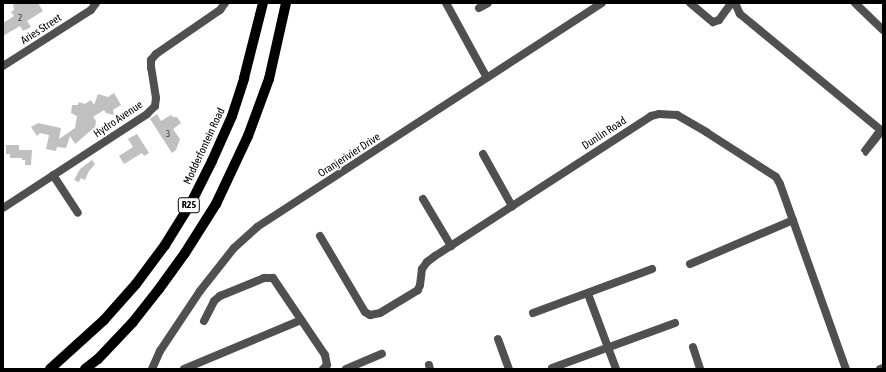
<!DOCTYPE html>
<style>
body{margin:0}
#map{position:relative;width:886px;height:372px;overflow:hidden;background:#fff;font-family:"Asap Condensed",sans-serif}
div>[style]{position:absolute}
.building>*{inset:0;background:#c0c0c0}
.service>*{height:4.5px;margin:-2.25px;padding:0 2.25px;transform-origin:2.25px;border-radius:2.25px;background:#505050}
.minor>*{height:8px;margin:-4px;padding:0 4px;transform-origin:4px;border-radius:4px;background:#505050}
.tertiary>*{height:8px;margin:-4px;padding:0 4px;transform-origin:4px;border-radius:4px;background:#505050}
.primary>*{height:10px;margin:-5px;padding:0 5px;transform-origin:5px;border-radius:5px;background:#000}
span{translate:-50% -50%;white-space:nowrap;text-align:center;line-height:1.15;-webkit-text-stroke:3px #fff;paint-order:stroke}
.number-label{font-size:9px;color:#303030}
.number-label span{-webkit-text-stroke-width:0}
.shield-label span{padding:1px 3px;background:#fff;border:1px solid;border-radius:3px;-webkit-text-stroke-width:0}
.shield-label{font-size:10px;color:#000;font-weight:700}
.street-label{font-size:11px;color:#000}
.frame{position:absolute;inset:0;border:4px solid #000;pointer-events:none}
</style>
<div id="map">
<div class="building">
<div style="clip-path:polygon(13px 3px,38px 3px,43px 11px,27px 21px,31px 27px,23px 31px,20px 26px,3px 36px,3px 23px,14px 16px,11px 12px,14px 10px)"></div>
<div style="clip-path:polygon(114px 93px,121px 105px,113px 110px,114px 115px,106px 113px,104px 110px,93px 117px,96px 121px,95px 127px,75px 144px,70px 136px,66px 148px,57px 147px,56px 151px,46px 149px,49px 135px,40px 133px,37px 136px,31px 127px,38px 123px,61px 128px,59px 139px,75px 128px,77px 116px,71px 113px,72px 105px,78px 105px,79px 102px,85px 104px,91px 100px,94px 105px,98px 94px,108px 97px)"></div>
<div style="clip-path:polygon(157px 114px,161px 121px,171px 115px,173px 117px,177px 117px,181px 123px,173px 129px,180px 139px,176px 150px,172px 153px,150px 119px)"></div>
<div style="clip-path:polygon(137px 134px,149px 153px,144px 156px,142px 153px,124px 164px,119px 156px,133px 147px,128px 139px)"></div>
<div style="clip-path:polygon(6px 145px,19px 145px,19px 150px,32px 150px,31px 165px,25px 165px,25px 160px,22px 160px,22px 158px,10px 158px,10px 154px,6px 154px)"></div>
<div style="clip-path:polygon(92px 160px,95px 164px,89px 171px,85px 180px,81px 178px,79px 182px,74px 180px,80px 169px)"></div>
</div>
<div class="service">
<div style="left:863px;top:150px;width:26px;rotate:-53deg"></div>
<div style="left:865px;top:153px;width:27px;rotate:-51deg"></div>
</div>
<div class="minor">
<div style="left:446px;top:3px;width:85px;rotate:61.3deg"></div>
<div style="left:690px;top:3px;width:30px;rotate:40deg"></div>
<div style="left:713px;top:22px;width:6px;rotate:-18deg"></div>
<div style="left:719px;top:20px;width:19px;rotate:-54deg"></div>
<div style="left:735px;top:3px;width:12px;rotate:66deg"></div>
<div style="left:740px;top:14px;width:185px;rotate:39.5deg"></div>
<div style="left:855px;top:3px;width:39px;rotate:44deg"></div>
<div style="left:479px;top:8px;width:10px;rotate:-29deg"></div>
<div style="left:3px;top:66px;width:104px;rotate:-32.5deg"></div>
<div style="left:91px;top:10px;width:9px;rotate:-54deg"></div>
<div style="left:483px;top:154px;width:60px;rotate:60.9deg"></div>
<div style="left:53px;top:175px;width:45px;rotate:56.7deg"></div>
<div style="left:423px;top:199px;width:55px;rotate:59.2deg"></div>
<div style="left:3px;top:208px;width:172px;rotate:-33.1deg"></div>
<div style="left:147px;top:114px;width:11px;rotate:-45deg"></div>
<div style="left:155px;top:106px;width:8px;rotate:-83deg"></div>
<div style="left:156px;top:98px;width:30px;rotate:-99deg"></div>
<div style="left:151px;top:68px;width:8px;rotate:-90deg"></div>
<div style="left:151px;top:60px;width:8px;rotate:-50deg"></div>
<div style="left:156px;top:54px;width:78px;rotate:-34.5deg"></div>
<div style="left:220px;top:10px;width:9px;rotate:-54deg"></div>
<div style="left:320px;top:236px;width:88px;rotate:59.4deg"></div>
<div style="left:365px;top:312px;width:6px;rotate:31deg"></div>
<div style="left:370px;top:315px;width:10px;rotate:-11deg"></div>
<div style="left:380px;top:313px;width:44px;rotate:-31.2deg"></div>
<div style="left:418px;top:290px;width:5px;rotate:-68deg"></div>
<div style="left:420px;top:285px;width:16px;rotate:-83deg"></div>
<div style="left:422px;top:269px;width:9px;rotate:-54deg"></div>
<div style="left:427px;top:262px;width:10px;rotate:-37deg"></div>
<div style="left:435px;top:256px;width:257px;rotate:-32.9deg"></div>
<div style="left:651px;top:116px;width:8px;rotate:-14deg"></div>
<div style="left:659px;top:114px;width:18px;rotate:3deg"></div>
<div style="left:677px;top:115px;width:34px;rotate:30deg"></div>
<div style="left:706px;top:132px;width:83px;rotate:32.7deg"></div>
<div style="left:776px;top:177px;width:8px;rotate:60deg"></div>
<div style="left:780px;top:184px;width:196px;rotate:70.4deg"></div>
<div style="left:690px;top:264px;width:112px;rotate:-23.1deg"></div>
<div style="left:588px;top:294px;width:80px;rotate:69.5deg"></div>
<div style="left:533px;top:313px;width:127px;rotate:-20.3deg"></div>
<div style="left:204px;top:321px;width:22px;rotate:-63deg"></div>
<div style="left:214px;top:301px;width:8px;rotate:-40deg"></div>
<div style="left:220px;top:296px;width:48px;rotate:-22.2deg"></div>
<div style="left:264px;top:278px;width:9px"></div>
<div style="left:273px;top:278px;width:93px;rotate:56deg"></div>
<div style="left:325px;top:355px;width:10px;rotate:79deg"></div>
<div style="left:327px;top:365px;width:6px;rotate:135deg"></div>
<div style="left:498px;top:339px;width:32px;rotate:70deg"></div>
<div style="left:693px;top:347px;width:23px;rotate:72deg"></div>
<div style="left:429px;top:365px;width:4px;rotate:76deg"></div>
<div style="left:552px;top:368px;width:131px;rotate:-20.1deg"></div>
<div style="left:184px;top:369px;width:127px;rotate:-22.7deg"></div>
<div style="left:346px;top:369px;width:39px;rotate:-23deg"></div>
<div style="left:880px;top:369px;width:3px;rotate:-18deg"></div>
</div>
<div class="tertiary">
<div style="left:152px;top:369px;width:20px;rotate:-66deg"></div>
<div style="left:160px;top:351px;width:72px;rotate:-56.3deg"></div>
<div style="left:200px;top:291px;width:55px;rotate:-51.7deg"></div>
<div style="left:234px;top:248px;width:31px;rotate:-42deg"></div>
<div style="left:257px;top:227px;width:411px;rotate:-33deg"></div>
</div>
<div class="primary">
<div style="left:50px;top:369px;width:73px;rotate:-42.2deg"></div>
<div style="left:104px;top:320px;width:48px;rotate:-48.4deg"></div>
<div style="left:136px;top:284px;width:49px;rotate:-53.4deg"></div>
<div style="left:165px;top:245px;width:49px;rotate:-58.2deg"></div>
<div style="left:191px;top:203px;width:47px;rotate:-63.4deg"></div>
<div style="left:212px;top:161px;width:49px;rotate:-66deg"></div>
<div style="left:232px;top:116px;width:40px;rotate:-72deg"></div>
<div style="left:244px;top:78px;width:77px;rotate:-75.8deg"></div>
<div style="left:85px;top:369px;width:16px;rotate:-38deg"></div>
<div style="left:98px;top:359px;width:51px;rotate:-46.6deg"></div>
<div style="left:133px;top:322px;width:42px;rotate:-51.8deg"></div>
<div style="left:159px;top:289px;width:44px;rotate:-54.2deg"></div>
<div style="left:185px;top:253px;width:58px;rotate:-57.7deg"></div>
<div style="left:216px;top:204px;width:75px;rotate:-64.8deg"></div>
<div style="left:248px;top:136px;width:61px;rotate:-69.8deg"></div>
<div style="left:269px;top:79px;width:78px;rotate:-77.4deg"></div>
</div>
<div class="number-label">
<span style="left:20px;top:18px">2</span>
<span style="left:168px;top:134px">3</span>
</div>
<div class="shield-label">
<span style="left:189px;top:205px">R25</span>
</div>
<div class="street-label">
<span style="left:41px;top:29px;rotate:-33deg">Aries Street</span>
<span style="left:118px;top:119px;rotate:-34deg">Hydro Avenue</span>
<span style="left:604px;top:133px;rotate:-33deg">Dunlin Road</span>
<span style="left:204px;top:146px;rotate:-65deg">Modderfontein Road</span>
<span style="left:349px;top:155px;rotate:-33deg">Oranjerivier Drive</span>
</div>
<div class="frame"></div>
</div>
